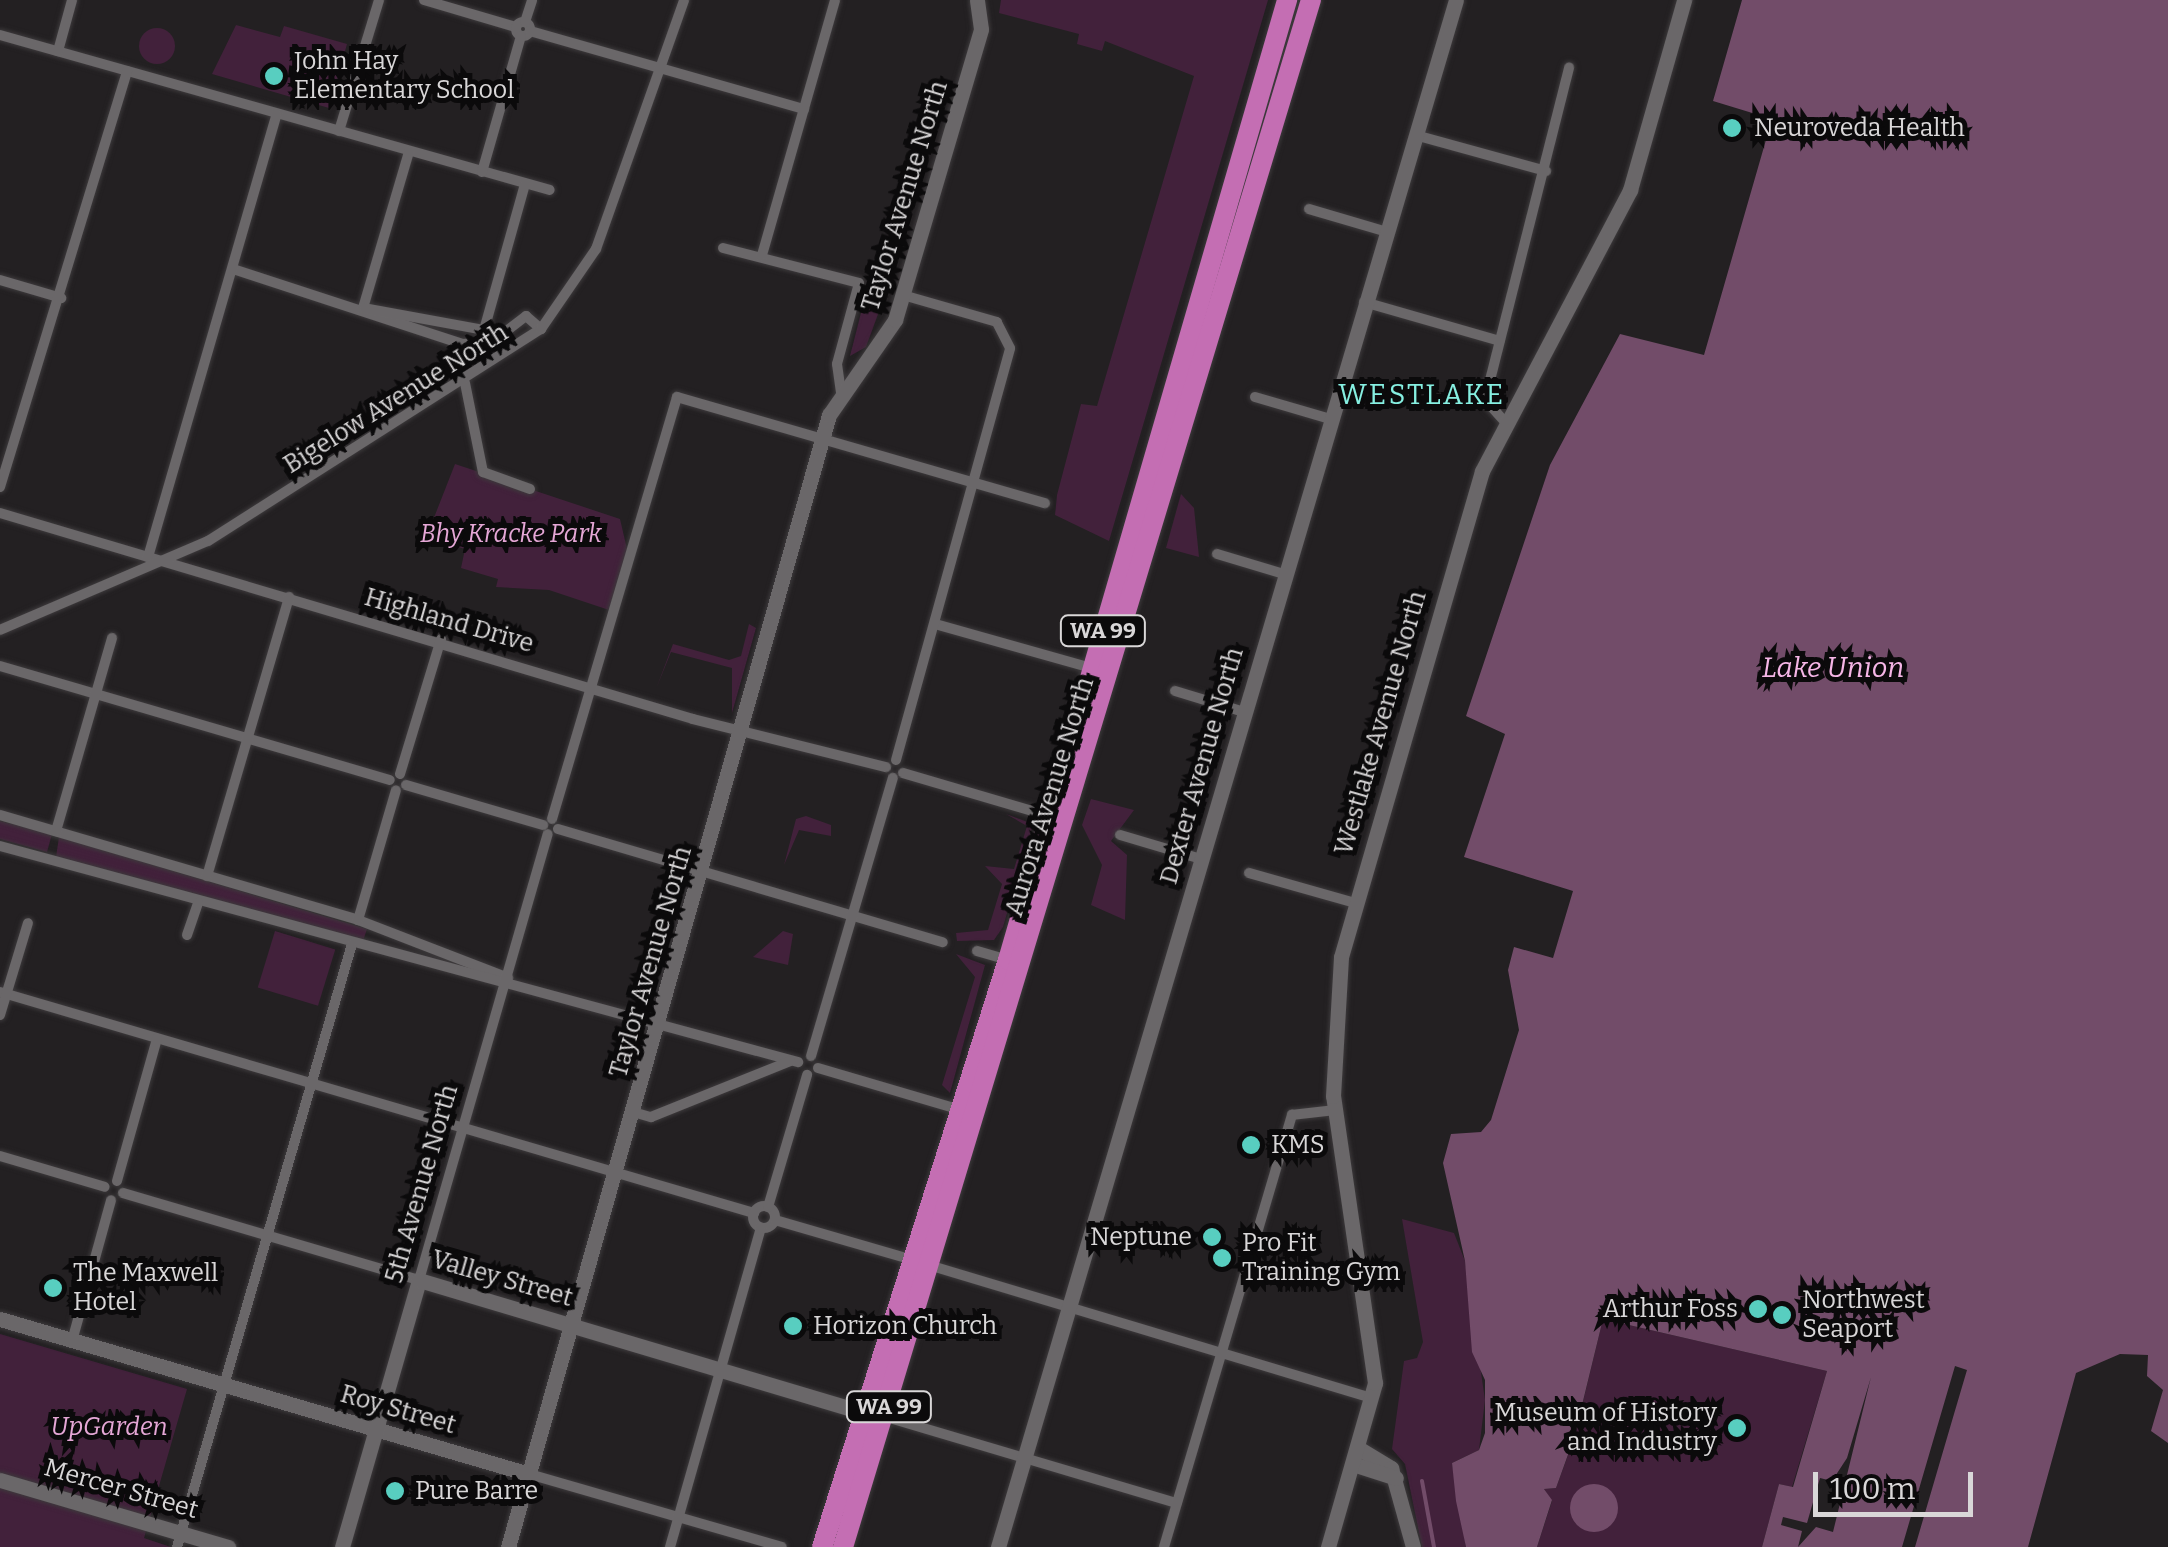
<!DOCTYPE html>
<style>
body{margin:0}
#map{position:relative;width:2168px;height:1547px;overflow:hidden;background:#232022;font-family:Bitter,serif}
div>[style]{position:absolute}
.green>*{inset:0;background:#42213b;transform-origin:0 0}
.round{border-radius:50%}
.water>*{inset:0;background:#724c69}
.pier>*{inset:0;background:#232022}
.stream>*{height:4px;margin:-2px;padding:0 2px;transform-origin:2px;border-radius:2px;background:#724c69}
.roads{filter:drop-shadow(0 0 2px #3d3a3c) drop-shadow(0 0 2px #3d3a3c)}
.street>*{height:10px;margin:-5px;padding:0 5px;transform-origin:5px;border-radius:5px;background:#6a6769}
.street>.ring{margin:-5px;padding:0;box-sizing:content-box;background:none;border:10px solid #6a6769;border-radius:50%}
.secondary>*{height:15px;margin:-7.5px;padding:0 7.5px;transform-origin:7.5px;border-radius:7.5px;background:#6a6769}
.highway>*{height:20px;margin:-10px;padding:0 10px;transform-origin:10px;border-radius:10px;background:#c46eb3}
.dots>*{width:28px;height:28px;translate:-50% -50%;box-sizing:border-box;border:5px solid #0b0a0b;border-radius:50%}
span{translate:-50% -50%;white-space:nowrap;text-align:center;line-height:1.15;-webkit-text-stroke:10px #0b0a0b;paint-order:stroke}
.shield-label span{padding:2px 8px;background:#0b0a0b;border:2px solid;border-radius:8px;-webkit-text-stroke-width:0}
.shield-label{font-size:22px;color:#d9d7d8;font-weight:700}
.poi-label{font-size:25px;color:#d9d7d8}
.left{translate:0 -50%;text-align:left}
.right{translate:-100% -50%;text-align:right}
.street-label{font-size:25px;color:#d9d7d8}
.park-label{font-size:25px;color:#e5a7d6;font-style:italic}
.neighbourhood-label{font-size:28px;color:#86efe1;letter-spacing:2.5px}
.water-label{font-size:28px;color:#f5b6e6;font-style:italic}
.scale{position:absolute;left:1813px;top:1472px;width:160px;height:45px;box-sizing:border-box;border:5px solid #d9d7d8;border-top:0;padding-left:12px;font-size:30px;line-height:35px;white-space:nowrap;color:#d9d7d8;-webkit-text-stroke:8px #0b0a0b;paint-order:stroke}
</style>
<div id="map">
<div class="green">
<div style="clip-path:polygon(1001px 0,1268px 0,1109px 541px,1055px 515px,1057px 495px,1081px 404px,1097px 406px,1194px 76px,1105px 41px,1102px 51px,1077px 44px,1079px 34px,999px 13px)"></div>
<div style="clip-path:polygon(236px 25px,280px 37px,284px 26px,347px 44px,329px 108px,212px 74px)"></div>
<div class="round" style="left:139px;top:28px;width:36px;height:36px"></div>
<div style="clip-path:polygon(867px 289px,885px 295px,866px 347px,850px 356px)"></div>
<div style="clip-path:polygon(455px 464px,620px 519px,627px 549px,609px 610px,549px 590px,496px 587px,498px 579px,461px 568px,465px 549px,426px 538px)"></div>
<div style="clip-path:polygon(1181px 494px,1194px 508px,1199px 557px,1166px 548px)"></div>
<div style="clip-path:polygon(749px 624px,756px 628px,732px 713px,732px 668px,671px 652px,656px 689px,673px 644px,729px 660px,741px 656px)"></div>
<div style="clip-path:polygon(1091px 799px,1134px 810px,1111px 841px,1127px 855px,1125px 920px,1091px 905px,1102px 865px,1082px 825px)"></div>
<div style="clip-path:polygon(1006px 814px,1033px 824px,1003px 927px,994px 940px,957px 941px,956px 933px,988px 930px,1002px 884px,985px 866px,1014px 869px,1027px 826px)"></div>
<div style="clip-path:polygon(806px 816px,831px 825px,831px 836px,799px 830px,784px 865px,796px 819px)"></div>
<div style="clip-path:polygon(0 821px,52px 834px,47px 852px,0 839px)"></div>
<div style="clip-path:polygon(59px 837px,367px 929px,363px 941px,56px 857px)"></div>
<div style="left:275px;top:931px;width:63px;height:59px;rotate:17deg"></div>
<div style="clip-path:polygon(783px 931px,793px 934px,788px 965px,753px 957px)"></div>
<div style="clip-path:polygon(956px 954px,985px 965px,950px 1093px,942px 1085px,975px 977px)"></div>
<div style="clip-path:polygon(1402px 1219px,1454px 1233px,1465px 1261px,1485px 1400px,1479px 1450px,1452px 1463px,1466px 1547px,1422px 1547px,1405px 1464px,1392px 1449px,1404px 1361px,1417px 1358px,1423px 1342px)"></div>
<div style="clip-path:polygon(1603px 1319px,1827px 1371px,1792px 1487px,1779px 1484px,1762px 1547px,1537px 1547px,1552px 1501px,1544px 1489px,1556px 1488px,1574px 1439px)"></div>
<div style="clip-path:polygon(0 1334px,187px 1389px,144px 1538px,171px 1547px,0 1547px)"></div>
</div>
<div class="water">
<div style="clip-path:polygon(1742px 0,2168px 0,2168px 1443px,2151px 1431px,2163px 1390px,2147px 1376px,2148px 1355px,2120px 1354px,2076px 1373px,2028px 1547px,1762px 1547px,1779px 1484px,1793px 1487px,1827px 1371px,1603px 1319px,1574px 1438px,1556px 1488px,1544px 1489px,1552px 1500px,1537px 1547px,1466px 1547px,1456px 1501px,1452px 1463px,1479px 1450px,1485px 1433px,1485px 1380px,1472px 1352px,1465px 1261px,1443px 1163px,1451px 1134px,1481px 1132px,1491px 1120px,1519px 1030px,1508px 970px,1514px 947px,1553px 958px,1573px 891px,1464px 857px,1505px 734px,1466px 716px,1550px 465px,1620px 334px,1704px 355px,1772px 119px,1713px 101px)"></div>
<div class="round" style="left:1570px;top:1484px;width:48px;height:48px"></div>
</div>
<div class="pier">
<div style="clip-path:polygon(1955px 1366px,1967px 1370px,1954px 1414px,1915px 1547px,1902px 1547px)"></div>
<div style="clip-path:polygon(1871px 1377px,1833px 1532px,1816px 1527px,1798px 1547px,1802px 1531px,1781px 1525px,1783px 1517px,1807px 1523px,1820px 1478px,1832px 1481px,1847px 1458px)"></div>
</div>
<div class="stream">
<div style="left:1422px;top:1481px;width:67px;rotate:79.7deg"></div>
</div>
<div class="roads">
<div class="street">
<div style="left:424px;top:0;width:96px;rotate:16.4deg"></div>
<div class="ring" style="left:516px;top:22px;width:4px;height:4px"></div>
<div style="left:525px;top:22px;width:23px;rotate:-72deg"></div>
<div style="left:530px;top:31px;width:285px;rotate:15.9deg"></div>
<div style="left:0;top:35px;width:571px;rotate:15.74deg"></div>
<div style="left:58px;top:51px;width:53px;rotate:-74.6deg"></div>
<div style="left:339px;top:131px;width:137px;rotate:-73deg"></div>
<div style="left:1415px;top:135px;width:136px;rotate:15.4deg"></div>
<div style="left:482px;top:172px;width:141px;rotate:-74deg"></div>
<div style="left:1309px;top:209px;width:81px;rotate:16.4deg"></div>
<div style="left:723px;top:248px;width:140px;rotate:14.4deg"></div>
<div style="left:859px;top:283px;width:84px;rotate:105.2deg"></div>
<div style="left:837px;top:364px;width:28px;rotate:82deg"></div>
<div style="left:762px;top:255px;width:265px;rotate:-74deg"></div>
<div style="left:233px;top:269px;width:241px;rotate:18.1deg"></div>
<div style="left:462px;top:344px;width:30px;rotate:-4deg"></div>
<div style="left:492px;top:342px;width:43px;rotate:-37.4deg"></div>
<div style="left:526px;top:316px;width:20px;rotate:41deg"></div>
<div style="left:0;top:280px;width:64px;rotate:16.4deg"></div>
<div style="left:1364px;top:302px;width:141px;rotate:16deg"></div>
<div style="left:363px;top:308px;width:163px;rotate:-73.6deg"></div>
<div style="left:364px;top:308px;width:122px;rotate:10.4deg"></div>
<div style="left:484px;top:330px;width:152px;rotate:-74.3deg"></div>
<div style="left:465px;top:383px;width:91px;rotate:78.6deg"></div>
<div style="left:483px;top:472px;width:50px;rotate:19.9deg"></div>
<div style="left:1255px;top:397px;width:78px;rotate:16.3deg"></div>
<div style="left:1506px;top:423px;width:31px;rotate:-132deg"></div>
<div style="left:1485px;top:400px;width:343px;rotate:-75.8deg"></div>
<div style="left:0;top:487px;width:435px;rotate:-73deg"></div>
<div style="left:0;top:513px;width:723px;rotate:16.56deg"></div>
<div style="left:693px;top:719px;width:199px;rotate:14deg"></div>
<div style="left:1217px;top:554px;width:70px;rotate:16.6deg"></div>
<div style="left:148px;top:557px;width:461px;rotate:-73.8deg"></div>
<div style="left:935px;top:624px;width:163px;rotate:15.7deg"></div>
<div style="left:0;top:630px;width:226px;rotate:-23.2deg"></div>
<div style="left:208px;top:541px;width:395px;rotate:-32.5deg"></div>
<div style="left:541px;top:329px;width:97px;rotate:-55.5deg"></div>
<div style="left:596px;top:249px;width:264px;rotate:-70.5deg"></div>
<div style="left:0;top:666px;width:406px;rotate:16.3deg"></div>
<div style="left:1175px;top:691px;width:72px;rotate:16.9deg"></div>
<div style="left:896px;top:760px;width:427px;rotate:-74.5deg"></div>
<div style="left:1010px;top:348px;width:29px;rotate:-117deg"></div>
<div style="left:997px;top:322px;width:98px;rotate:-164deg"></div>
<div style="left:903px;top:773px;width:152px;rotate:16.4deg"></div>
<div style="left:400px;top:774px;width:141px;rotate:-73.1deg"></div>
<div style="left:406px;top:785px;width:143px;rotate:16.3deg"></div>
<div style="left:0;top:815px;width:373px;rotate:16.3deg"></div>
<div style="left:358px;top:920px;width:161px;rotate:21.1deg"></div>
<div style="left:552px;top:819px;width:440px;rotate:-73.5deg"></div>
<div style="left:677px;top:397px;width:383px;rotate:16.1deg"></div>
<div style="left:558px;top:829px;width:401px;rotate:16.4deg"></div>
<div style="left:56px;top:831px;width:201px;rotate:-73.8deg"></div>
<div style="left:1120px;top:835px;width:84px;rotate:16.5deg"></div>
<div style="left:0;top:846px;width:827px;rotate:15.15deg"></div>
<div style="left:1249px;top:873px;width:110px;rotate:15.8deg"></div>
<div style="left:207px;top:876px;width:291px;rotate:-73.6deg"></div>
<div style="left:358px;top:920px;width:135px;rotate:-73.7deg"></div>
<div style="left:187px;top:935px;width:34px;rotate:-71deg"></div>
<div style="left:977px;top:951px;width:32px;rotate:16deg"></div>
<div style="left:0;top:992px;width:786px;rotate:16.34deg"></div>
<div style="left:0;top:1015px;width:96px;rotate:-73.1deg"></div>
<div style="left:811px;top:1056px;width:290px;rotate:-73.6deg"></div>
<div style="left:818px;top:1068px;width:149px;rotate:16.4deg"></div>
<div style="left:633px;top:1112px;width:19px;rotate:16deg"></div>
<div style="left:651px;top:1117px;width:150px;rotate:-21.9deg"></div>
<div style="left:0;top:1156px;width:109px;rotate:16.4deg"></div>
<div style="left:117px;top:1181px;width:148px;rotate:-74.3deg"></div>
<div style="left:123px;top:1193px;width:309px;rotate:16.4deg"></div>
<div style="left:419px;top:1280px;width:464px;rotate:-73.9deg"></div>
<div class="ring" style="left:753px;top:1206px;width:12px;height:12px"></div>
<div style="left:768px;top:1207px;width:138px;rotate:-73.5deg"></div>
<div style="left:775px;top:1220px;width:144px;rotate:16.2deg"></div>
<div style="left:935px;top:1267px;width:456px;rotate:16.7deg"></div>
<div style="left:72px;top:1341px;width:146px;rotate:-74.5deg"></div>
<div style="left:886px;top:1417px;width:303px;rotate:16.5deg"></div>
<div style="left:529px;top:1474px;width:263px;rotate:16.1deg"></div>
<div style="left:177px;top:1547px;width:628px;rotate:-73.82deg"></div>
<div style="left:670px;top:1547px;width:332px;rotate:-74.1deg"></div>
<div style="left:1164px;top:1547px;width:451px;rotate:-73.5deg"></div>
<div style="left:1292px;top:1115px;width:43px;rotate:-6.6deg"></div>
</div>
<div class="secondary">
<div style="left:0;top:1319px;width:551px;rotate:16.33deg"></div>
<div style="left:1358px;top:1448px;width:39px;rotate:31deg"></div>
<div style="left:1391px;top:1468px;width:82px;rotate:74.4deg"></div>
<div style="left:1353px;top:1464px;width:45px;rotate:18deg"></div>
<div style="left:0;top:1480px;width:238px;rotate:16.4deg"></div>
<div style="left:342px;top:1547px;width:278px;rotate:-73.9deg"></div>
<div style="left:419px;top:1280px;width:466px;rotate:16.6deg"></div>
<div style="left:508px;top:1547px;width:1177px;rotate:-74.17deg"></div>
<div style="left:829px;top:415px;width:116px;rotate:-55.2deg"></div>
<div style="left:895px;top:320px;width:303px;rotate:-73.5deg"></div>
<div style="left:981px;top:29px;width:29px;rotate:-98deg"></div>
<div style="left:998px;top:1547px;width:1613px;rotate:-73.51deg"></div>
<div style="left:1328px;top:1547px;width:171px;rotate:-74deg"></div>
<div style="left:1375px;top:1383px;width:290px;rotate:-98.3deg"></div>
<div style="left:1333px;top:1096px;width:139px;rotate:-86.7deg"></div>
<div style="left:1341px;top:957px;width:506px;rotate:-73.82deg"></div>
<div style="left:1482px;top:471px;width:318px;rotate:-62.2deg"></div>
<div style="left:1630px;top:190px;width:198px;rotate:-74.1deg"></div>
</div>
<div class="highway">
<div style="left:822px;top:1547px;width:616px;rotate:-72.42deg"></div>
<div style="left:1008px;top:960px;width:1000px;rotate:-73.79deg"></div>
<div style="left:843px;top:1547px;width:1616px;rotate:-73.17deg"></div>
</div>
</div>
<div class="dots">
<div style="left:274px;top:76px;background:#58cec0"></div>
<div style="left:1732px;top:128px;background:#58cec0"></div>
<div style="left:1251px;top:1145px;background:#58cec0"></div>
<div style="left:1212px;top:1237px;background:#58cec0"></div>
<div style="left:1222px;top:1258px;background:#58cec0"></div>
<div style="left:53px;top:1288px;background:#58cec0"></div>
<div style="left:1758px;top:1309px;background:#58cec0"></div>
<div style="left:1782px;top:1315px;background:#58cec0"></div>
<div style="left:793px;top:1326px;background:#58cec0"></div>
<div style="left:1737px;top:1428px;background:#58cec0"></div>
<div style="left:395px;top:1491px;background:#58cec0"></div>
</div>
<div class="shield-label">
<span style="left:1103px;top:631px">WA 99</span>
<span style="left:889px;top:1407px">WA 99</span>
</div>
<div class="poi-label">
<span class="left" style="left:294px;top:76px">John Hay<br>Elementary School</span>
<span class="left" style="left:1754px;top:128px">Neuroveda Health</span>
<span class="left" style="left:1271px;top:1145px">KMS</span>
<span class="right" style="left:1192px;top:1237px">Neptune</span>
<span class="left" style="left:1242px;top:1258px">Pro Fit<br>Training Gym</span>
<span class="left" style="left:73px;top:1288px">The Maxwell<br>Hotel</span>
<span class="left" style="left:1802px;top:1315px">Northwest<br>Seaport</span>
<span class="right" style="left:1738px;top:1309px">Arthur Foss</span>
<span class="left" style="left:813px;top:1326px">Horizon Church</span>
<span class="right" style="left:1717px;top:1428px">Museum of History<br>and Industry</span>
<span class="left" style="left:415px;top:1491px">Pure Barre</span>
</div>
<div class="street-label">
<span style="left:905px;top:196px;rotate:-73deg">Taylor Avenue North</span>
<span style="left:396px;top:399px;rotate:-32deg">Bigelow Avenue North</span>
<span style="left:449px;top:621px;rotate:16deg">Highland Drive</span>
<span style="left:1381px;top:723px;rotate:-74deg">Westlake Avenue North</span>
<span style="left:1202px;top:766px;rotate:-74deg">Dexter Avenue North</span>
<span style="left:1050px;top:797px;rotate:-73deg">Aurora Avenue North</span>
<span style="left:651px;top:962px;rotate:-74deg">Taylor Avenue North</span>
<span style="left:422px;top:1184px;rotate:-74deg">5th Avenue North</span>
<span style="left:502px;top:1279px;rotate:16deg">Valley Street</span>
<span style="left:398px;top:1410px;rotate:16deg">Roy Street</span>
<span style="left:121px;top:1489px;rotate:16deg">Mercer Street</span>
</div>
<div class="park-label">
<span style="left:511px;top:534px">Bhy Kracke Park</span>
<span style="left:109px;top:1427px">UpGarden</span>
</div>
<div class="neighbourhood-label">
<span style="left:1422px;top:395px">WESTLAKE</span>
</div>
<div class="water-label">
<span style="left:1833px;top:668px">Lake Union</span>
</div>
<div class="scale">100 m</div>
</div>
